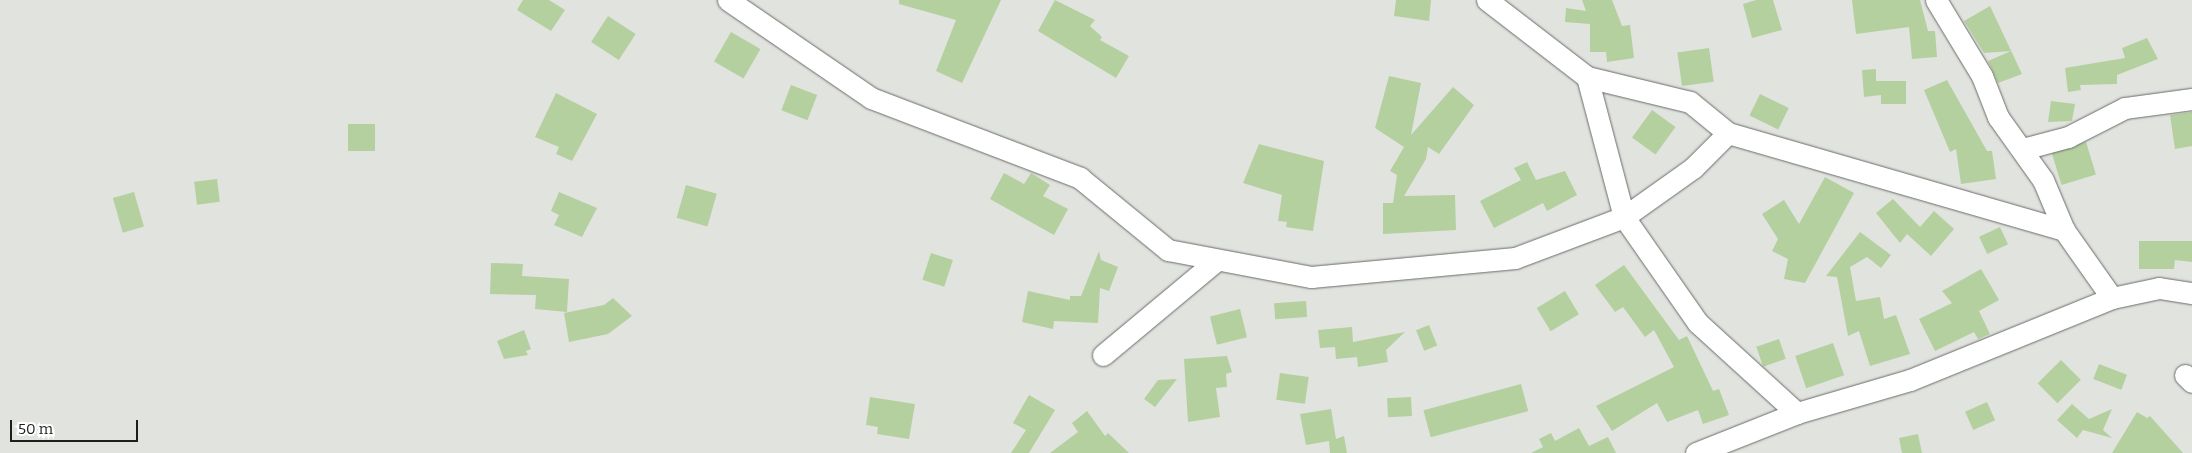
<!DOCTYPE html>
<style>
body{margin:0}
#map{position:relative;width:2192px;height:453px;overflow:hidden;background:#e1e3df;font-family:Bitter,serif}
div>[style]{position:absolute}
.building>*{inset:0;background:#b4d09f;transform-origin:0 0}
.roads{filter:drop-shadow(0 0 1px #6a6c69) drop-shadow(0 0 1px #6a6c69)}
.minor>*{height:21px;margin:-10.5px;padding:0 10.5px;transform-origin:10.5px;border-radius:10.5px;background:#fff}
span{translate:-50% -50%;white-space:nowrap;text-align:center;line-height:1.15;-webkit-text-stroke:4.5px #fff;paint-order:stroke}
.scale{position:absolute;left:10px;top:420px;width:128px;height:22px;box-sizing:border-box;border:2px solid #1e1f1d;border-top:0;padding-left:6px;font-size:15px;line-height:18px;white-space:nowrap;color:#1e1f1d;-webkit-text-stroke:4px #fff;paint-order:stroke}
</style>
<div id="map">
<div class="building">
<div style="clip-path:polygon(523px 0,549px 0,565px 10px,551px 31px,517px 10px)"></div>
<div style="clip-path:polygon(899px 0,1001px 0,962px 83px,936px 71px,956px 20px,899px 4px)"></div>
<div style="clip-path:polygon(1055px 0,1095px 20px,1090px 26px,1102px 37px,1100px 40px,1129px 56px,1116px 78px,1038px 31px)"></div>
<div style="clip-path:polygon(1396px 0,1431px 0,1429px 21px,1394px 16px)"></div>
<div style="clip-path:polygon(1582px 0,1612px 0,1622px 26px,1630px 25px,1634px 58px,1607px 62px,1606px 52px,1590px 52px,1590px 24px,1565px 22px,1566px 8px,1586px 11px)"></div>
<div style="clip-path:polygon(1756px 0,1773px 0,1782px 30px,1752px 38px,1743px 4px)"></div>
<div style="clip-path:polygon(1852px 0,1920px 0,1928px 31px,1935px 31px,1937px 57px,1912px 59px,1909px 27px,1856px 34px)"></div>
<div style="clip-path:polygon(1990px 6px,2022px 74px,1998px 83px,1988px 61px,2011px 51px,1984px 53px,1964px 21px)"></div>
<div style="left:608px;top:16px;width:33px;height:31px;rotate:33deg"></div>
<div style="left:731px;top:32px;width:34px;height:34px;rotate:30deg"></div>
<div style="clip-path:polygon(2147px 38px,2158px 59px,2117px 75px,2117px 84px,2080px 85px,2081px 90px,2068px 92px,2065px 68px,2125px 58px,2122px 48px)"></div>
<div style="left:1709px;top:48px;width:34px;height:32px;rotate:82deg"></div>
<div style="clip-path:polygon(1876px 69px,1876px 81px,1906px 81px,1906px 104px,1881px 104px,1881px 95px,1864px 97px,1862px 70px)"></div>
<div style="clip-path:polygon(1389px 76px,1421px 83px,1411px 135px,1453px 87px,1474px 105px,1439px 154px,1428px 147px,1426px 159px,1404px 196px,1455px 195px,1456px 230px,1383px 234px,1383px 203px,1393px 203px,1397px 175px,1390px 171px,1404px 147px,1375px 128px)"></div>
<div style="clip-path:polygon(1947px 80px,1987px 151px,1992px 151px,1996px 179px,1961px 184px,1956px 149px,1950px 152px,1924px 90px)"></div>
<div style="left:791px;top:85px;width:28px;height:27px;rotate:21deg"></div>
<div style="clip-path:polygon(556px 93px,597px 114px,572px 161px,556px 154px,559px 147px,535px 137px)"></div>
<div style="left:1760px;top:94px;width:32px;height:24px;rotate:26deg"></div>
<div style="clip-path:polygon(2051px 101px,2075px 104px,2072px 121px,2048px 122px)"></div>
<div style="left:1652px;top:110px;width:29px;height:34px;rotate:36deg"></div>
<div style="clip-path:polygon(2192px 112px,2192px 146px,2175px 149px,2170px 115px)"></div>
<div style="left:375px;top:124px;width:27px;height:27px;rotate:90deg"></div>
<div style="left:2086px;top:142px;width:34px;height:36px;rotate:73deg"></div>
<div style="clip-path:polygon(1259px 144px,1324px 161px,1313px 231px,1286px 227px,1287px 222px,1278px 221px,1282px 195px,1243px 183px)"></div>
<div style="clip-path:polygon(1527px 162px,1536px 180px,1565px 171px,1577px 195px,1547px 211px,1543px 203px,1494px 228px,1480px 201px,1521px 180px,1514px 168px)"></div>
<div style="clip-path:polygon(1004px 173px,1024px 184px,1031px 173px,1050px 185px,1043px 196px,1068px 209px,1054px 235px,990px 199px)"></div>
<div style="clip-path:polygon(1825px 177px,1854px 193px,1805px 283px,1784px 279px,1788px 259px,1772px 251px,1778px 239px,1762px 214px,1784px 200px,1799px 224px)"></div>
<div style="left:217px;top:179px;width:23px;height:23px;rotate:83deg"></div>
<div style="left:686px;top:185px;width:32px;height:34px;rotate:16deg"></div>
<div style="left:134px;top:192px;width:36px;height:22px;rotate:74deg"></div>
<div style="clip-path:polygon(559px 192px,597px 208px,582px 237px,554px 225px,559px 215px,551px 211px)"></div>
<div style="clip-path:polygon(1893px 199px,1920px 227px,1934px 211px,1954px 229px,1931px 256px,1907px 234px,1900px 243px,1876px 213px)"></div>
<div style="left:2000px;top:227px;width:19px;height:23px;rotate:65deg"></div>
<div style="clip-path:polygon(1860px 232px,1891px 255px,1881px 268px,1867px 257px,1850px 267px,1856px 301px,1880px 297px,1884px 319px,1896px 315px,1910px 354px,1870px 366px,1859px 331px,1848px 336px,1837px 277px,1826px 276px)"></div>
<div style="clip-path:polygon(2139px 241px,2192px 241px,2192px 262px,2175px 260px,2174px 269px,2139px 269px)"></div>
<div style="clip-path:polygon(1099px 251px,1101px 260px,1118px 267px,1109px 291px,1100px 288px,1098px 323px,1054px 321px,1053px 329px,1022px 322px,1028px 291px,1070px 300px,1070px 296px,1081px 296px)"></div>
<div style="left:931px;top:253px;width:23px;height:28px;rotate:18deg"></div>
<div style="clip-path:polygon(491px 263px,523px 264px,522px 276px,569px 279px,567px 312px,535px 309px,536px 295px,490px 294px)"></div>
<div style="clip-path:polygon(1624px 265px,1679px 340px,1687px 336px,1713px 391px,1719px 389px,1729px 415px,1703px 424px,1698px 410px,1667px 422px,1657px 403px,1612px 431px,1596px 406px,1674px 367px,1654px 330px,1645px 337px,1623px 307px,1615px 312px,1595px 285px)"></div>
<div style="clip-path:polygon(1981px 269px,1999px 300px,1979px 311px,1990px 334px,1978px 339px,1974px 332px,1935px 351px,1919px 319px,1952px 303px,1942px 291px)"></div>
<div style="left:1565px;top:291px;width:27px;height:33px;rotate:59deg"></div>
<div style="clip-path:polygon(613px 298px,632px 316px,608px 334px,569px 342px,564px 313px,604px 305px)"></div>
<div style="left:1306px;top:301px;width:16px;height:32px;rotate:86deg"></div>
<div style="left:1240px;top:309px;width:29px;height:31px;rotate:76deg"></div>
<div style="left:1429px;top:325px;width:22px;height:14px;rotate:68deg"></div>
<div style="clip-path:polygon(1352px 327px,1353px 342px,1405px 332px,1386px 350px,1388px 362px,1358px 367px,1357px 357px,1336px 359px,1335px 347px,1320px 348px,1318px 330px)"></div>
<div style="clip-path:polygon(524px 330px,531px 349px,526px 351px,528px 355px,504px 359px,497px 341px)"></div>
<div style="left:1779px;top:339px;width:21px;height:24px;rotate:71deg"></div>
<div style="left:1833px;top:343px;width:34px;height:40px;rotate:71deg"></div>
<div style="clip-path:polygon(1227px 356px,1232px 372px,1226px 374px,1227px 387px,1216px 388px,1220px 417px,1188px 422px,1184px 359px)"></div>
<div style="left:2061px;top:360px;width:28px;height:33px;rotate:45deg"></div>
<div style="left:2099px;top:364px;width:30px;height:16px;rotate:21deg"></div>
<div style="left:1280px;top:373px;width:29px;height:27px;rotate:8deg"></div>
<div style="clip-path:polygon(1177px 379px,1155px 407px,1144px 399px,1158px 380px)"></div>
<div style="left:1521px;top:384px;width:28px;height:101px;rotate:75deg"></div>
<div style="clip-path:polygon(1029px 395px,1055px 410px,1029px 453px,1011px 453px,1026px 430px,1013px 423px)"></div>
<div style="clip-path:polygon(870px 397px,915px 404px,909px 439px,877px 434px,878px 427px,866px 425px)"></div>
<div style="left:1411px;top:397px;width:19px;height:24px;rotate:87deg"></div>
<div style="left:1987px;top:402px;width:20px;height:24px;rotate:66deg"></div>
<div style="clip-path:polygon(2072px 404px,2089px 419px,2112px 409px,2103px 430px,2112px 438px,2083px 430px,2077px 438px,2057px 420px)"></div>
<div style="clip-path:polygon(1331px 409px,1336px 439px,1344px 436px,1347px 453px,1330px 453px,1329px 441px,1306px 445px,1300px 414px)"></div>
<div style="clip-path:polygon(1087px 411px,1105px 436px,1108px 433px,1129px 453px,1050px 453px,1078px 432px,1072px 423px)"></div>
<div style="clip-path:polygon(2137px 412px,2147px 418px,2150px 416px,2183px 453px,2112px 453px)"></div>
<div style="clip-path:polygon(1579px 428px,1589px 446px,1608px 437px,1616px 453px,1531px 453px,1543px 447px,1539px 439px,1551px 433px,1555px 441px)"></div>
<div style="clip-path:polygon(1918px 434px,1922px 453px,1902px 453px,1899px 438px)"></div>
</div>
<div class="roads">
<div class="minor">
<div style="left:728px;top:0;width:173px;rotate:34.4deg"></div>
<div style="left:871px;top:98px;width:224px;rotate:20.9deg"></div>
<div style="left:1080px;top:178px;width:114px;rotate:39.3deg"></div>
<div style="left:1168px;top:250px;width:146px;rotate:10.7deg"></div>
<div style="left:1311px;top:277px;width:205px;rotate:-5.3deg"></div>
<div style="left:1515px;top:258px;width:116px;rotate:-20.6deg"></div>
<div style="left:1624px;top:217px;width:85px;rotate:-35.4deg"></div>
<div style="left:1693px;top:168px;width:49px;rotate:-45deg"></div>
<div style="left:1487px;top:0;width:126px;rotate:37.6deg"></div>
<div style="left:1587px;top:77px;width:106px;rotate:13.6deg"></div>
<div style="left:1690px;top:102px;width:49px;rotate:39.2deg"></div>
<div style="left:1728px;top:133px;width:350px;rotate:16.1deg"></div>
<div style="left:1936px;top:0;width:89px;rotate:58.8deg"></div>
<div style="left:1982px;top:76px;width:44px;rotate:68.7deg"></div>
<div style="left:1998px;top:117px;width:77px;rotate:54.5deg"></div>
<div style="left:2043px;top:180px;width:54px;rotate:67.2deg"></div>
<div style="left:2064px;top:230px;width:83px;rotate:54.8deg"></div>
<div style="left:1587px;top:77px;width:145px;rotate:75.2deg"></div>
<div style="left:1624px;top:217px;width:129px;rotate:55.1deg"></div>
<div style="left:1698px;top:323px;width:134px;rotate:42.3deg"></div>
<div style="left:2023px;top:149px;width:47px;rotate:-14.9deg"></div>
<div style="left:2068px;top:137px;width:64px;rotate:-27deg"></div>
<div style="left:2125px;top:108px;width:68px;rotate:-7.7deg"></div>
<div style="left:1103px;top:355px;width:148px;rotate:-39.8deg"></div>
<div style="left:2185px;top:375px;width:10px;rotate:45deg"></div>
<div style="left:1696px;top:453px;width:109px;rotate:-21.6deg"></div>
<div style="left:1797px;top:413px;width:118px;rotate:-16.3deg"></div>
<div style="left:1910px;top:380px;width:218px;rotate:-22.1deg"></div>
<div style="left:2112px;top:298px;width:48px;rotate:-12deg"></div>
<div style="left:2159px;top:288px;width:33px;rotate:9deg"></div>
</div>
</div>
<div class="scale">50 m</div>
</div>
